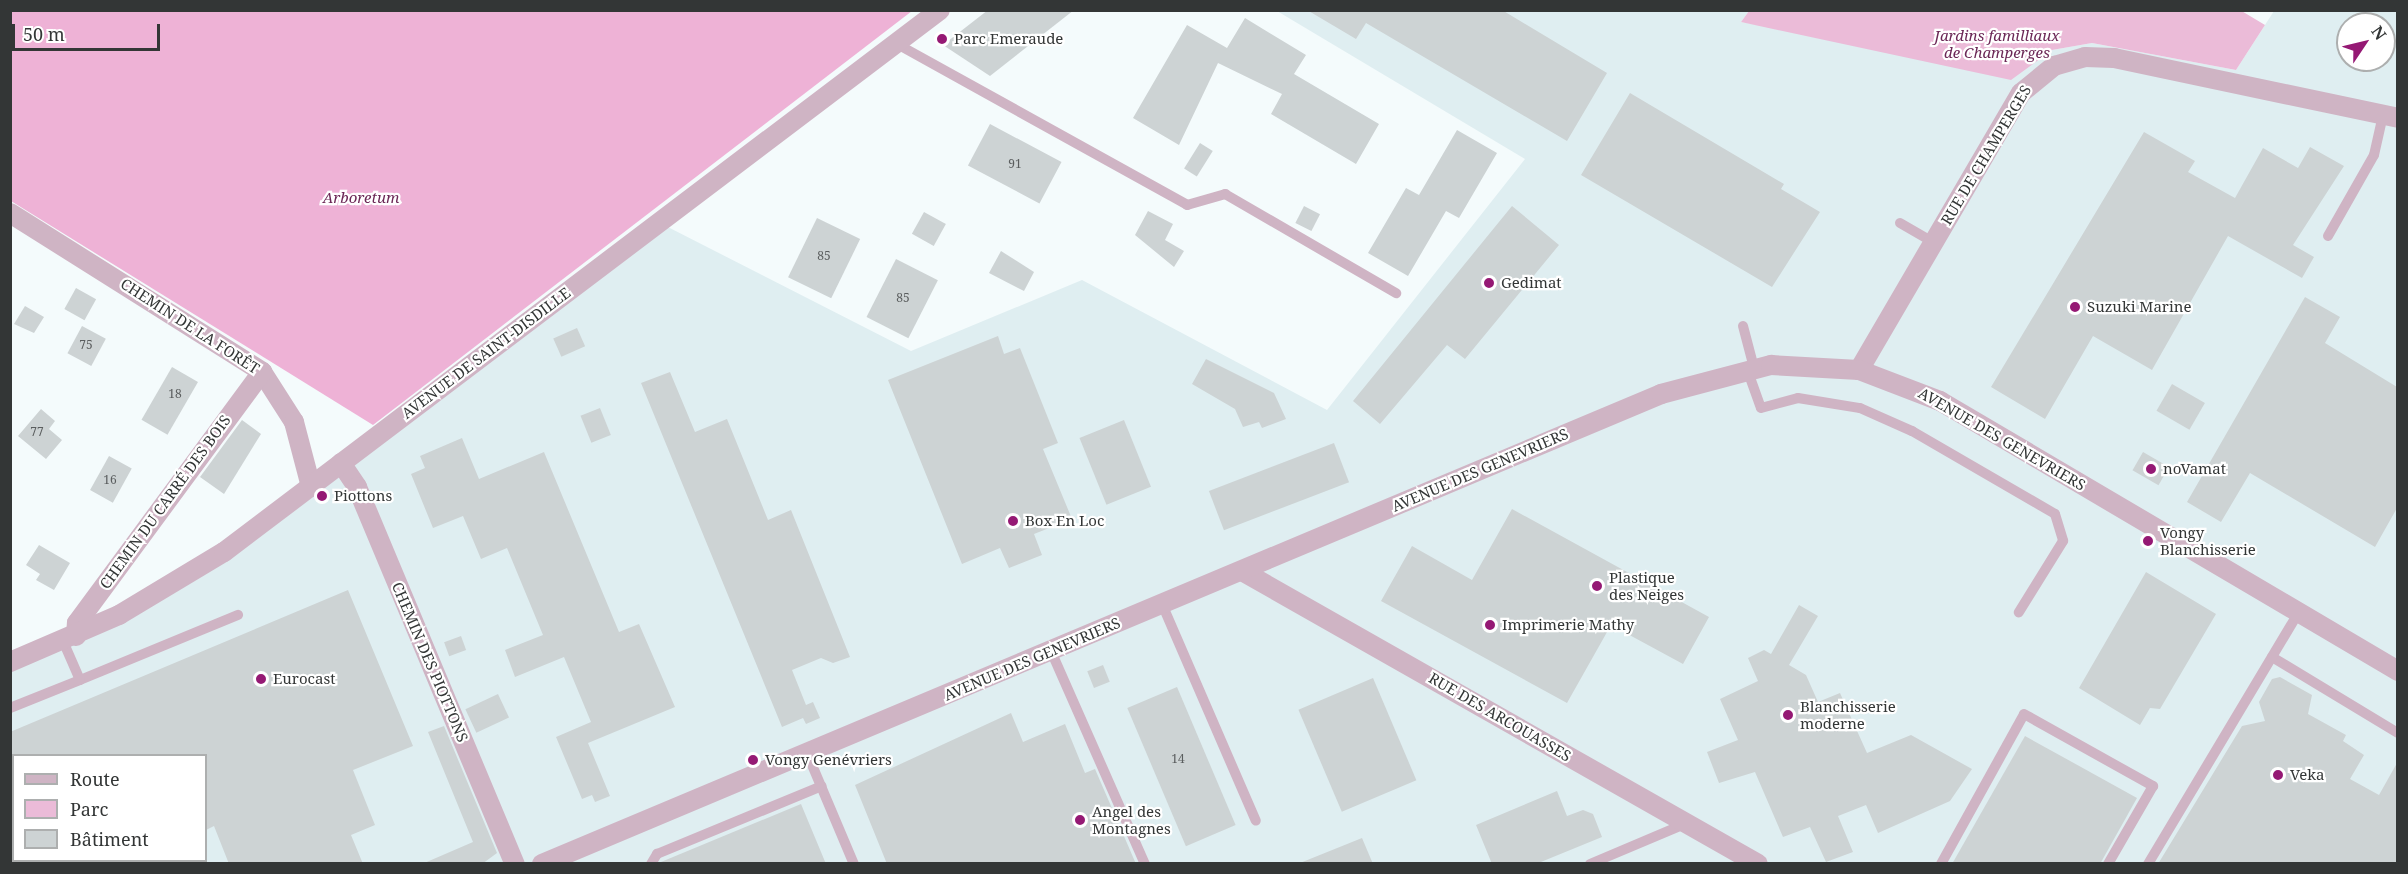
<!DOCTYPE html>
<meta charset="utf-8">
<style>
body{margin:0}
#map{position:relative;width:2408px;height:874px;overflow:hidden;background:#f4fbfc;font-family:"Noto Serif",serif}
div>[style]{position:absolute}
.built>*{inset:0;background:#dfeef1}
.green>*{inset:0;background:#ebbbd8}
.forest>*{inset:0;background:#eeb2d6}
.building>*{inset:0;background:#cdd3d4;transform-origin:0 0}
.service>*{height:10px;margin:-5px;padding:0 5px;transform-origin:5px;border-radius:5px;background:#cfb4c4}
.minor>*{height:20px;margin:-10px;padding:0 10px;transform-origin:10px;border-radius:10px;background:#cfb4c4}
.dots>*{width:16px;height:16px;translate:-50% -50%;box-sizing:border-box;border:3px solid #fff;border-radius:50%}
span{translate:-50% -50%;white-space:nowrap;text-align:center;line-height:1.15;-webkit-text-stroke:4.5px #fff;paint-order:stroke}
.number-label{font-size:12px;color:#5a5d5e}
.number-label span{-webkit-text-stroke-width:0}
.park-label{font-size:15px;color:#6b2756;font-style:italic}
.poi-label{font-size:15px;color:#333636}
.left{translate:0 -50%;text-align:left}
.street-label{font-size:15px;color:#333636}
.frame{position:absolute;inset:0;border:12px solid #333636;pointer-events:none}
.legend{position:absolute;left:12px;top:754px;width:195px;height:108px;box-sizing:border-box;background:#fff;border:2px solid #adafaf;margin:0;padding:8px 10px;list-style:none;font-size:18px;color:#333636}
.legend li{display:flex;align-items:center;gap:12px;height:30px}
.legend b{width:30px;border:2px solid #adafaf}
.north{position:absolute;left:2336px;top:12px;width:60px;height:60px;box-sizing:border-box;background:#fff;border:2px solid #adafaf;border-radius:50%;rotate:55deg;font-size:16px;font-weight:700;line-height:24px;text-align:center;color:#333636}
.north::after{content:'';display:block;margin:auto;width:21px;height:27px;background:#951974;clip-path:polygon(50% 0,100% 100%,50% 72%,0 100%)}
.scale{position:absolute;left:12px;top:24px;width:148px;height:27px;box-sizing:border-box;border:3px solid #333636;border-top:0;padding-left:8px;font-size:18px;line-height:21px;white-space:nowrap;color:#333636;-webkit-text-stroke:4px #fff;paint-order:stroke}
</style>
<div id="map">
<div class="built">
<div style="clip-path:polygon(evenodd,1277px 11px,1749px 11px,1741px 22px,2021px 69px,2052px 50px,2092px 43px,2236px 70px,2274px 11px,2397px 11px,2397px 863px,11px 863px,10px 662px,138px 605px,660px 223px,911px 351px,1082px 280px,1327px 410px,1525px 159px,1277px 11px,2348px 24px,2384px 24px,2384px 60px,2348px 60px,2348px 24px,1277px 11px,14px 756px,206px 756px,206px 860px,14px 860px,14px 756px)"></div>
</div>
<div class="green">
<div style="clip-path:polygon(1749px 11px,2240px 10px,2265px 25px,2236px 70px,2092px 43px,2052px 50px,2011px 80px,1741px 22px)"></div>
</div>
<div class="forest">
<div style="clip-path:polygon(10px 11px,912px 11px,373px 425px,11px 201px)"></div>
</div>
<div class="building">
<div style="clip-path:polygon(988px 10px,1074px 10px,990px 76px,943px 45px)"></div>
<div style="clip-path:polygon(1307px 10px,1502px 10px,1607px 73px,1567px 141px,1366px 23px,1356px 39px)"></div>
<div style="clip-path:polygon(1245px 18px,1306px 55px,1294px 74px,1379px 124px,1356px 164px,1271px 114px,1282px 94px,1218px 63px,1179px 145px,1133px 118px,1187px 25px,1227px 48px)"></div>
<div style="clip-path:polygon(1630px 93px,1784px 184px,1781px 189px,1820px 212px,1772px 287px,1581px 175px)"></div>
<div style="left:990px;top:124px;width:81px;height:47px;rotate:28deg"></div>
<div style="clip-path:polygon(1457px 130px,1497px 153px,1459px 218px,1446px 211px,1408px 276px,1368px 253px,1406px 188px,1419px 195px)"></div>
<div style="clip-path:polygon(2144px 132px,2195px 161px,2188px 172px,2235px 198px,2263px 148px,2298px 168px,2310px 147px,2344px 166px,2293px 245px,2314px 257px,2302px 278px,2228px 236px,2152px 370px,2093px 336px,2045px 419px,1991px 387px)"></div>
<div style="left:1200px;top:143px;width:15px;height:30px;rotate:32deg"></div>
<div style="left:1304px;top:206px;width:18px;height:19px;rotate:27deg"></div>
<div style="clip-path:polygon(1512px 206px,1559px 245px,1465px 359px,1447px 345px,1380px 424px,1353px 401px)"></div>
<div style="clip-path:polygon(1148px 211px,1173px 224px,1165px 240px,1184px 251px,1174px 267px,1135px 235px)"></div>
<div style="left:924px;top:212px;width:25px;height:25px;rotate:29deg"></div>
<div style="left:817px;top:218px;width:48px;height:66px;rotate:26deg"></div>
<div style="clip-path:polygon(1001px 251px,1034px 272px,1024px 291px,989px 273px)"></div>
<div style="left:896px;top:259px;width:47px;height:65px;rotate:27deg"></div>
<div style="left:76px;top:288px;width:23px;height:24px;rotate:29deg"></div>
<div style="clip-path:polygon(2305px 297px,2340px 317px,2325px 343px,2397px 387px,2397px 508px,2375px 547px,2250px 473px,2221px 522px,2187px 502px)"></div>
<div style="clip-path:polygon(25px 306px,44px 317px,34px 333px,14px 324px)"></div>
<div style="left:82px;top:326px;width:27px;height:31px;rotate:28deg"></div>
<div style="left:577px;top:328px;width:20px;height:26px;rotate:66deg"></div>
<div style="clip-path:polygon(998px 336px,1004px 354px,1020px 348px,1058px 443px,1043px 449px,1072px 519px,1034px 534px,1042px 555px,1009px 568px,1000px 548px,962px 564px,888px 380px)"></div>
<div style="clip-path:polygon(1206px 359px,1274px 393px,1286px 419px,1262px 428px,1259px 422px,1243px 427px,1235px 409px,1192px 384px)"></div>
<div style="left:172px;top:367px;width:30px;height:61px;rotate:30deg"></div>
<div style="clip-path:polygon(670px 372px,695px 432px,727px 419px,768px 520px,791px 510px,850px 657px,833px 663px,821px 658px,792px 670px,806px 705px,813px 702px,820px 718px,806px 724px,803px 718px,782px 727px,641px 383px)"></div>
<div style="left:2172px;top:384px;width:38px;height:31px;rotate:30deg"></div>
<div style="left:600px;top:408px;width:29px;height:21px;rotate:68deg"></div>
<div style="clip-path:polygon(41px 409px,55px 421px,49px 429px,62px 440px,46px 459px,18px 436px)"></div>
<div style="clip-path:polygon(242px 420px,261px 434px,224px 494px,200px 477px)"></div>
<div style="left:1124px;top:420px;width:72px;height:48px;rotate:68deg"></div>
<div style="clip-path:polygon(462px 438px,479px 479px,544px 452px,619px 632px,639px 624px,675px 707px,588px 743px,610px 796px,595px 802px,592px 795px,582px 799px,556px 737px,591px 722px,564px 657px,515px 677px,505px 650px,543px 635px,507px 548px,481px 559px,463px 516px,433px 528px,411px 474px,425px 468px,420px 456px)"></div>
<div style="left:1334px;top:443px;width:42px;height:134px;rotate:69deg"></div>
<div style="left:2143px;top:452px;width:30px;height:21px;rotate:30deg"></div>
<div style="left:109px;top:456px;width:26px;height:39px;rotate:29deg"></div>
<div style="clip-path:polygon(1512px 509px,1709px 617px,1683px 664px,1611px 625px,1567px 703px,1381px 601px,1412px 546px,1472px 580px)"></div>
<div style="clip-path:polygon(39px 545px,70px 563px,54px 590px,36px 580px,40px 574px,26px 565px)"></div>
<div style="clip-path:polygon(2146px 572px,2216px 614px,2160px 709px,2150px 708px,2140px 725px,2079px 688px)"></div>
<div style="clip-path:polygon(348px 590px,413px 746px,353px 770px,375px 825px,351px 835px,363px 864px,229px 864px,214px 826px,206px 830px,206px 756px,10px 756px,10px 732px)"></div>
<div style="clip-path:polygon(1799px 605px,1818px 616px,1789px 665px,1806px 675px,1818px 702px,1840px 693px,1867px 753px,1911px 735px,1972px 769px,1950px 801px,1878px 833px,1866px 805px,1838px 816px,1853px 852px,1826px 862px,1810px 827px,1783px 837px,1755px 772px,1719px 783px,1707px 752px,1738px 740px,1720px 699px,1758px 681px,1748px 658px,1764px 650px,1771px 654px)"></div>
<div style="left:461px;top:636px;width:15px;height:18px;rotate:70deg"></div>
<div style="left:1103px;top:665px;width:18px;height:17px;rotate:68deg"></div>
<div style="clip-path:polygon(2280px 677px,2312px 695px,2308px 714px,2346px 735px,2343px 741px,2364px 755px,2350px 779px,2379px 795px,2397px 763px,2397px 864px,2158px 864px,2242px 726px,2265px 721px,2259px 702px,2272px 679px)"></div>
<div style="left:1373px;top:678px;width:111px;height:81px;rotate:67deg"></div>
<div style="left:1177px;top:687px;width:150px;height:54px;rotate:67deg"></div>
<div style="left:498px;top:694px;width:26px;height:36px;rotate:65deg"></div>
<div style="clip-path:polygon(1011px 713px,1023px 742px,1065px 724px,1085px 773px,1095px 769px,1136px 864px,887px 864px,855px 785px)"></div>
<div style="clip-path:polygon(444px 726px,497px 853px,482px 864px,422px 864px,473px 842px,428px 732px)"></div>
<div style="clip-path:polygon(2025px 736px,2137px 798px,2100px 864px,1952px 864px)"></div>
<div style="clip-path:polygon(1557px 791px,1567px 816px,1583px 810px,1593px 814px,1602px 837px,1536px 864px,1492px 864px,1476px 825px)"></div>
<div style="clip-path:polygon(801px 804px,826px 864px,660px 864px,661px 862px)"></div>
<div style="clip-path:polygon(1362px 838px,1373px 864px,1300px 864px,1300px 863px)"></div>
</div>
<div class="service">
<div style="left:897px;top:44px;width:332px;rotate:29deg"></div>
<div style="left:1187px;top:205px;width:40px;rotate:-16deg"></div>
<div style="left:1225px;top:194px;width:198px;rotate:30.1deg"></div>
<div style="left:1900px;top:223px;width:38px;rotate:30deg"></div>
<div style="left:2328px;top:236px;width:93px;rotate:-60.4deg"></div>
<div style="left:2374px;top:155px;width:41px;rotate:-77.3deg"></div>
<div style="left:1743px;top:326px;width:43px;rotate:75.3deg"></div>
<div style="left:1747px;top:369px;width:41px;rotate:70.3deg"></div>
<div style="left:1761px;top:408px;width:38px;rotate:-15deg"></div>
<div style="left:1798px;top:398px;width:63px;rotate:9.2deg"></div>
<div style="left:1860px;top:408px;width:57px;rotate:23.9deg"></div>
<div style="left:1912px;top:431px;width:165px;rotate:30.1deg"></div>
<div style="left:2055px;top:514px;width:28px;rotate:73deg"></div>
<div style="left:2063px;top:541px;width:84px;rotate:121.8deg"></div>
<div style="left:1162px;top:604px;width:236px;rotate:66.6deg"></div>
<div style="left:1051px;top:651px;width:233px;rotate:66.2deg"></div>
<div style="left:2272px;top:657px;width:147px;rotate:31.1deg"></div>
<div style="left:80px;top:680px;width:171px;rotate:-22.4deg"></div>
<div style="left:10px;top:708px;width:75px;rotate:-21.8deg"></div>
<div style="left:80px;top:680px;width:43px;rotate:-113.6deg"></div>
<div style="left:807px;top:753px;width:121px;rotate:67.1deg"></div>
<div style="left:651px;top:864px;width:12px;rotate:-59deg"></div>
<div style="left:657px;top:854px;width:178px;rotate:-22.4deg"></div>
<div style="left:1590px;top:864px;width:105px;rotate:-22.9deg"></div>
<div style="left:1941px;top:864px;width:171px;rotate:-61deg"></div>
<div style="left:2024px;top:714px;width:148px;rotate:29.2deg"></div>
<div style="left:2153px;top:786px;width:90px;rotate:120deg"></div>
<div style="left:2148px;top:864px;width:292px;rotate:-59.1deg"></div>
</div>
<div class="minor">
<div style="left:10px;top:213px;width:298px;rotate:32.2deg"></div>
<div style="left:262px;top:372px;width:59px;rotate:57.4deg"></div>
<div style="left:294px;top:422px;width:67px;rotate:75.3deg"></div>
<div style="left:1859px;top:370px;width:321px;rotate:-59.7deg"></div>
<div style="left:2021px;top:93px;width:43px;rotate:-39.3deg"></div>
<div style="left:2054px;top:66px;width:32px;rotate:-16deg"></div>
<div style="left:2085px;top:57px;width:29px;rotate:2deg"></div>
<div style="left:2114px;top:58px;width:290px;rotate:11.9deg"></div>
<div style="left:341px;top:463px;width:29px;rotate:56deg"></div>
<div style="left:357px;top:487px;width:409px;rotate:67.3deg"></div>
<div style="left:1242px;top:571px;width:593px;rotate:29.59deg"></div>
<div style="left:76px;top:636px;width:13px;rotate:-86deg"></div>
<div style="left:77px;top:623px;width:312px;rotate:-53.6deg"></div>
<div style="left:10px;top:662px;width:119px;rotate:-23.3deg"></div>
<div style="left:119px;top:615px;width:122px;rotate:-31deg"></div>
<div style="left:224px;top:552px;width:898px;rotate:-37.13deg"></div>
<div style="left:542px;top:864px;width:1214px;rotate:-22.78deg"></div>
<div style="left:1661px;top:394px;width:114px;rotate:-14.8deg"></div>
<div style="left:1771px;top:365px;width:88px;rotate:3.3deg"></div>
<div style="left:1859px;top:370px;width:87px;rotate:20.9deg"></div>
<div style="left:1940px;top:401px;width:532px;rotate:30.52deg"></div>
</div>
<div class="dots">
<div style="left:942px;top:39px;background:#951974"></div>
<div style="left:1489px;top:283px;background:#951974"></div>
<div style="left:2075px;top:307px;background:#951974"></div>
<div style="left:2151px;top:469px;background:#951974"></div>
<div style="left:322px;top:496px;background:#951974"></div>
<div style="left:1013px;top:521px;background:#951974"></div>
<div style="left:2148px;top:541px;background:#951974"></div>
<div style="left:1597px;top:586px;background:#951974"></div>
<div style="left:1490px;top:625px;background:#951974"></div>
<div style="left:261px;top:679px;background:#951974"></div>
<div style="left:1788px;top:715px;background:#951974"></div>
<div style="left:753px;top:760px;background:#951974"></div>
<div style="left:2278px;top:775px;background:#951974"></div>
<div style="left:1080px;top:820px;background:#951974"></div>
</div>
<div class="number-label">
<span style="left:1015px;top:164px">91</span>
<span style="left:824px;top:256px">85</span>
<span style="left:903px;top:298px">85</span>
<span style="left:86px;top:345px">75</span>
<span style="left:175px;top:394px">18</span>
<span style="left:37px;top:432px">77</span>
<span style="left:110px;top:480px">16</span>
<span style="left:1178px;top:759px">14</span>
</div>
<div class="park-label">
<span style="left:1997px;top:44px">Jardins familliaux<br>de Champerges</span>
<span style="left:361px;top:198px">Arboretum</span>
</div>
<div class="poi-label">
<span class="left" style="left:954px;top:39px">Parc Emeraude</span>
<span class="left" style="left:1501px;top:283px">Gedimat</span>
<span class="left" style="left:2087px;top:307px">Suzuki Marine</span>
<span class="left" style="left:2163px;top:469px">noVamat</span>
<span class="left" style="left:334px;top:496px">Piottons</span>
<span class="left" style="left:1025px;top:521px">Box En Loc</span>
<span class="left" style="left:2160px;top:541px">Vongy<br>Blanchisserie</span>
<span class="left" style="left:1609px;top:586px">Plastique<br>des Neiges</span>
<span class="left" style="left:1502px;top:625px">Imprimerie Mathy</span>
<span class="left" style="left:273px;top:679px">Eurocast</span>
<span class="left" style="left:1800px;top:715px">Blanchisserie<br>moderne</span>
<span class="left" style="left:765px;top:760px">Vongy Genévriers</span>
<span class="left" style="left:2290px;top:775px">Veka</span>
<span class="left" style="left:1092px;top:820px">Angel des<br>Montagnes</span>
</div>
<div class="street-label">
<span style="left:1986px;top:155px;rotate:-59deg">RUE DE CHAMPERGES</span>
<span style="left:190px;top:326px;rotate:33deg">CHEMIN DE LA FORÊT</span>
<span style="left:486px;top:353px;rotate:-37deg">AVENUE DE SAINT-DISDILLE</span>
<span style="left:2002px;top:439px;rotate:30deg">AVENUE DES GENEVRIERS</span>
<span style="left:1480px;top:470px;rotate:-23deg">AVENUE DES GENEVRIERS</span>
<span style="left:165px;top:502px;rotate:-54deg">CHEMIN DU CARRÉ DES BOIS</span>
<span style="left:1032px;top:659px;rotate:-23deg">AVENUE DES GENEVRIERS</span>
<span style="left:430px;top:662px;rotate:67deg">CHEMIN DES PIOTTONS</span>
<span style="left:1500px;top:717px;rotate:30deg">RUE DES ARCOUASSES</span>
</div>
<div class="frame"></div>
<ul class="legend">
<li><b style="height:8px;background:#cfb4c4"></b>Route</li>
<li><b style="height:16px;background:#ebbbd8"></b>Parc</li>
<li><b style="height:16px;background:#cdd3d4"></b>Bâtiment</li>
</ul>
<div class="north">N</div>
<div class="scale">50 m</div>
</div>
